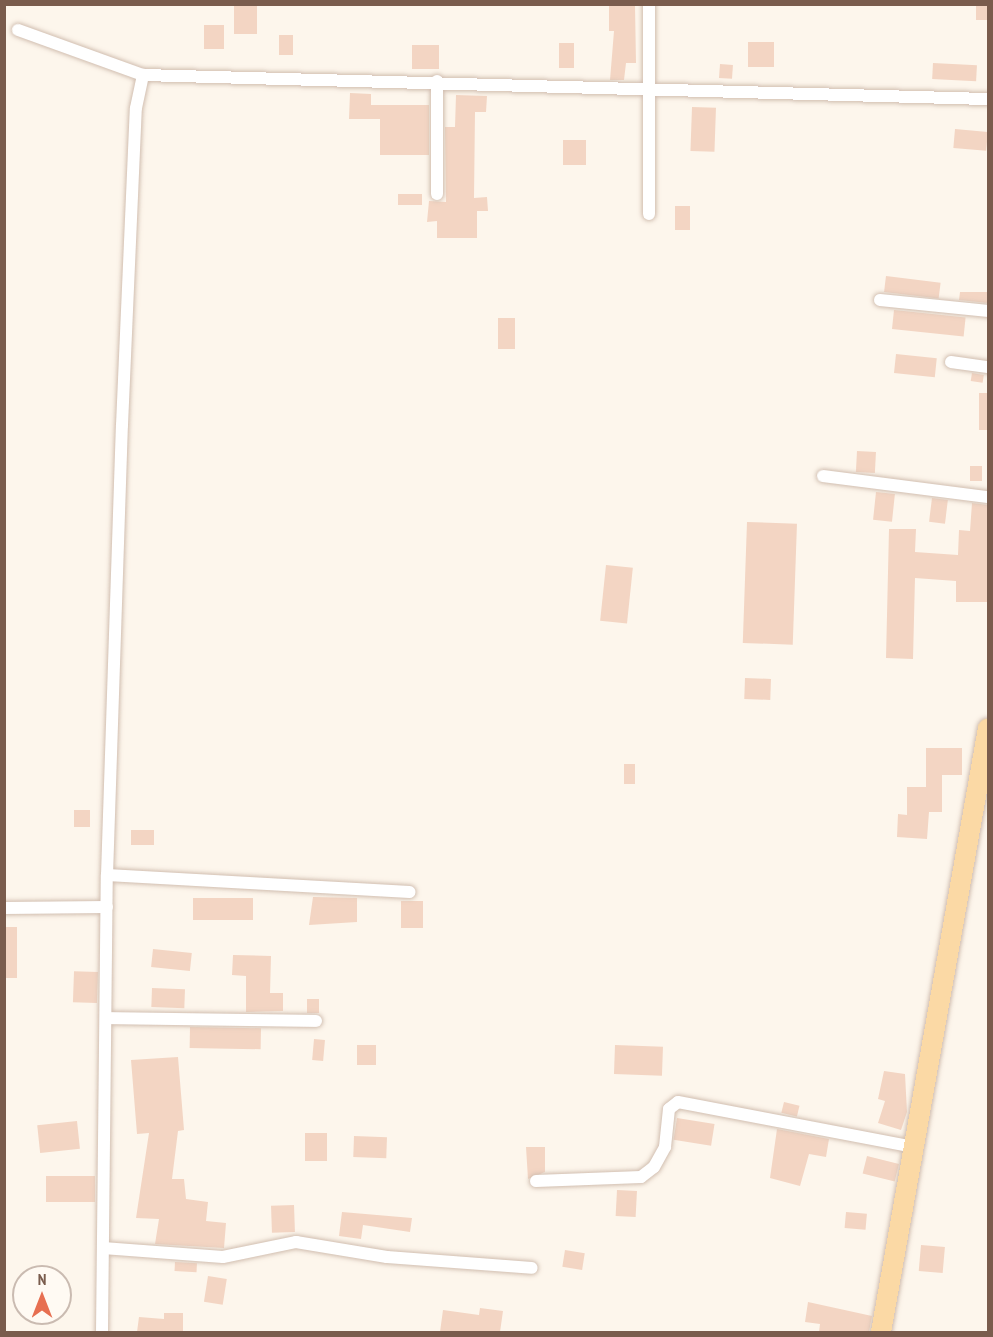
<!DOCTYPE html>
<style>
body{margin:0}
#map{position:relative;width:993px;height:1337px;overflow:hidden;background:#fdf6ec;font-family:"PT Sans Narrow",sans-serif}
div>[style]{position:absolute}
.building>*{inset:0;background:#f3d5c3;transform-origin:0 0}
.roads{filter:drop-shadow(0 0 2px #d1beb0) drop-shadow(0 0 2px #d1beb0)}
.street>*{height:12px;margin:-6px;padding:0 6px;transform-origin:6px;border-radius:6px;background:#fff}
.primary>*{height:20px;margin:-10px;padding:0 10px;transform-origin:10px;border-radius:10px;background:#fbd9a5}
span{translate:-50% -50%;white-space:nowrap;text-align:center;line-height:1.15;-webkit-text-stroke:4.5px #fffaf3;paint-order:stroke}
.frame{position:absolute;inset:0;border:6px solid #7a5c4d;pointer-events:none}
.north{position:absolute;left:12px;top:1265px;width:60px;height:60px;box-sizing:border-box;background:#fffaf3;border:2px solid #cabbb1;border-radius:50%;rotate:0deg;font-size:16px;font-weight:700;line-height:24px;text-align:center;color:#7a5c4d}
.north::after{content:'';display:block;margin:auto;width:21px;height:27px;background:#e76f51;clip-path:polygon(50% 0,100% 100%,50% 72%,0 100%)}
</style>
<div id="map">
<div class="building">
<div style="left:234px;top:4px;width:23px;height:30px"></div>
<div style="clip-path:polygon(609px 4px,635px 4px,636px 63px,626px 63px,624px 80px,610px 80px,614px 31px,609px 31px)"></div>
<div style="left:976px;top:4px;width:12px;height:16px"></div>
<div style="left:204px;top:25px;width:20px;height:24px"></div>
<div style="left:279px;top:35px;width:14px;height:20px"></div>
<div style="left:748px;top:42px;width:26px;height:25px"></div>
<div style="left:559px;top:43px;width:15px;height:25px"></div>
<div style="left:412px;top:45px;width:27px;height:24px"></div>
<div style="left:933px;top:63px;width:44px;height:16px;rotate:3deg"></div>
<div style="left:720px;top:64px;width:13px;height:14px;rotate:4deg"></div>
<div style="clip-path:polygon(350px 93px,371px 94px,371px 105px,429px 105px,429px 155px,380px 155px,380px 119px,349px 119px)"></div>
<div style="clip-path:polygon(456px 95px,487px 96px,486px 112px,475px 112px,474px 198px,487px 197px,488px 211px,477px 211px,477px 238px,437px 238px,437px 221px,427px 222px,429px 201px,446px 202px,445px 127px,455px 127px)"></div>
<div style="left:692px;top:107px;width:24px;height:44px;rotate:2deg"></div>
<div style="left:955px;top:129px;width:33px;height:19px;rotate:5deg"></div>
<div style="left:563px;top:140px;width:23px;height:25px"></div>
<div style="left:398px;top:194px;width:24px;height:11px"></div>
<div style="left:675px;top:206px;width:15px;height:24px"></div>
<div style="left:886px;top:276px;width:55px;height:16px;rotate:7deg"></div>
<div style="clip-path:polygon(960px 292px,988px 292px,988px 303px,959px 300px)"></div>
<div style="left:894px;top:310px;width:72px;height:19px;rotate:6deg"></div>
<div style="left:498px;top:318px;width:17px;height:31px"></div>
<div style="left:896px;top:354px;width:41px;height:19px;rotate:6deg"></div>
<div style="left:972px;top:373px;width:12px;height:8px;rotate:9deg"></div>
<div style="left:979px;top:393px;width:9px;height:37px"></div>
<div style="left:857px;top:451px;width:19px;height:21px;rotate:3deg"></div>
<div style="left:970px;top:466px;width:12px;height:15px"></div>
<div style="left:876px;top:492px;width:19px;height:28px;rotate:6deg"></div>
<div style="left:932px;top:498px;width:16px;height:24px;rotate:7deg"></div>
<div style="clip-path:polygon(972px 503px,988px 505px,988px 602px,956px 602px,956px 581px,915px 578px,913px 659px,886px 658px,889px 529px,916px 529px,915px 552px,958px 555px,959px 530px,970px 531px)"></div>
<div style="left:747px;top:522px;width:50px;height:121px;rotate:2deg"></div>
<div style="left:606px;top:565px;width:27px;height:56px;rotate:6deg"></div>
<div style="left:745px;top:678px;width:26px;height:21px;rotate:2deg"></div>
<div style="clip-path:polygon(926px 748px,962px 748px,962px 775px,942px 775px,942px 812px,929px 812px,927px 839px,897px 837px,898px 814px,907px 815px,907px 787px,926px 787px)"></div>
<div style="left:624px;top:764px;width:11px;height:20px"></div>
<div style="left:74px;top:810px;width:16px;height:17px"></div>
<div style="left:154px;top:830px;width:15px;height:23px;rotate:90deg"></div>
<div style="clip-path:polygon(313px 897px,357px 898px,357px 922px,309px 925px)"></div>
<div style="left:193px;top:898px;width:60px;height:22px"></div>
<div style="left:401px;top:901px;width:22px;height:27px"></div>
<div style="left:4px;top:927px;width:13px;height:51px"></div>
<div style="left:153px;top:949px;width:39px;height:18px;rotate:6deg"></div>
<div style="clip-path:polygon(233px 955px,271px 956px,270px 993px,283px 993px,283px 1011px,246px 1012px,246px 976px,232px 975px)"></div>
<div style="left:98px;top:972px;width:31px;height:24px;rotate:92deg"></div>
<div style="left:152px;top:988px;width:33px;height:19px;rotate:2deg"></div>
<div style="left:307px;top:999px;width:12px;height:14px"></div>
<div style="left:190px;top:1027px;width:71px;height:21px;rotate:1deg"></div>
<div style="left:314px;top:1039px;width:11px;height:21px;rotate:5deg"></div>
<div style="left:357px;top:1045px;width:19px;height:20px"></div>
<div style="left:615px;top:1045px;width:48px;height:29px;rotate:2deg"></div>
<div style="clip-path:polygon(178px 1057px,184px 1130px,178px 1131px,172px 1179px,184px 1179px,186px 1199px,208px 1202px,206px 1221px,226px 1223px,224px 1248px,155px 1244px,159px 1219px,136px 1218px,149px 1133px,137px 1134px,131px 1060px)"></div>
<div style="clip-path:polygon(884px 1071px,905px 1074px,907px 1112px,901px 1130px,878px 1123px,885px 1101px,878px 1099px)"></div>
<div style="left:784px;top:1102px;width:16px;height:11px;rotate:14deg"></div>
<div style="left:677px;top:1118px;width:38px;height:22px;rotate:9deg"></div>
<div style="left:77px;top:1121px;width:28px;height:40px;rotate:84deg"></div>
<div style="clip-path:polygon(777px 1129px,829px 1139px,826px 1157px,809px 1154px,800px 1186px,770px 1178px)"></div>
<div style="left:305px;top:1133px;width:22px;height:28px"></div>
<div style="left:354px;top:1136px;width:33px;height:21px;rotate:2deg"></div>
<div style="clip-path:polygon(526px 1147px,545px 1147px,545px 1172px,528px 1179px)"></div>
<div style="left:867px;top:1156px;width:33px;height:18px;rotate:14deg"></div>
<div style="left:95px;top:1176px;width:26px;height:49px;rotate:90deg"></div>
<div style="left:617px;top:1190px;width:20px;height:26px;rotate:3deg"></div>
<div style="left:294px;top:1205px;width:27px;height:23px;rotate:88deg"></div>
<div style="clip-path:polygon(342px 1212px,412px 1218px,410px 1232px,363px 1225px,361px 1239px,339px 1236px)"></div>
<div style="left:846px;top:1212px;width:21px;height:16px;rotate:5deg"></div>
<div style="left:921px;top:1245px;width:24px;height:26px;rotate:5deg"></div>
<div style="left:565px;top:1250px;width:20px;height:17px;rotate:9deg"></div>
<div style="left:175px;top:1262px;width:22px;height:9px;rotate:3deg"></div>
<div style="left:208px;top:1276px;width:19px;height:26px;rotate:9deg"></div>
<div style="clip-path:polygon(808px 1302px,872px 1316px,869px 1332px,819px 1332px,820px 1324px,805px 1322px)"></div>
<div style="clip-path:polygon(480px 1308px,503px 1311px,500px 1332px,440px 1332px,443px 1310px,479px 1315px)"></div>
<div style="clip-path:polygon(164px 1313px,183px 1313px,183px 1332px,137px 1332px,139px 1317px,164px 1319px)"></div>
</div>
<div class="roads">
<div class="street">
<div style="left:649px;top:4px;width:210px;rotate:90deg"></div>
<div style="left:18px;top:30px;width:133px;rotate:19.8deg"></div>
<div style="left:143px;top:75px;width:845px;rotate:1.63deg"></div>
<div style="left:437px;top:81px;width:113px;rotate:90deg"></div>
<div style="left:880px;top:300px;width:109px;rotate:5.8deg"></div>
<div style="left:951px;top:362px;width:37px;rotate:8deg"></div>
<div style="left:823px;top:476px;width:166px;rotate:7.3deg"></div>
<div style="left:107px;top:875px;width:303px;rotate:3.2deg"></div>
<div style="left:4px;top:908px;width:103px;rotate:-0.6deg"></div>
<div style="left:106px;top:1018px;width:210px;rotate:0.8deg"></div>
<div style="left:536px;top:1181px;width:105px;rotate:-2.2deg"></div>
<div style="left:641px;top:1177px;width:16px;rotate:-38deg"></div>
<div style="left:654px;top:1167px;width:23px;rotate:-61deg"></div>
<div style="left:665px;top:1147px;width:38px;rotate:-84deg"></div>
<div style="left:669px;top:1109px;width:11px;rotate:-38deg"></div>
<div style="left:678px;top:1102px;width:241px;rotate:10.8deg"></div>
<div style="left:103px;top:1248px;width:120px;rotate:4.3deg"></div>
<div style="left:223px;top:1257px;width:75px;rotate:-11.6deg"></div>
<div style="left:296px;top:1242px;width:92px;rotate:9.4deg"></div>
<div style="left:387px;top:1257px;width:145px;rotate:4.3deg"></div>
<div style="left:102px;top:1332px;width:457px;rotate:-89.4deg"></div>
<div style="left:107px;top:875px;width:450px;rotate:-88.1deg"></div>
<div style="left:122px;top:425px;width:317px;rotate:-87.5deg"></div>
<div style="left:136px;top:108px;width:34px;rotate:-78deg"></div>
</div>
<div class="primary">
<div style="left:881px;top:1332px;width:613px;rotate:-79.95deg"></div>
</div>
</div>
<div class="frame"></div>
<div class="north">N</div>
</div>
